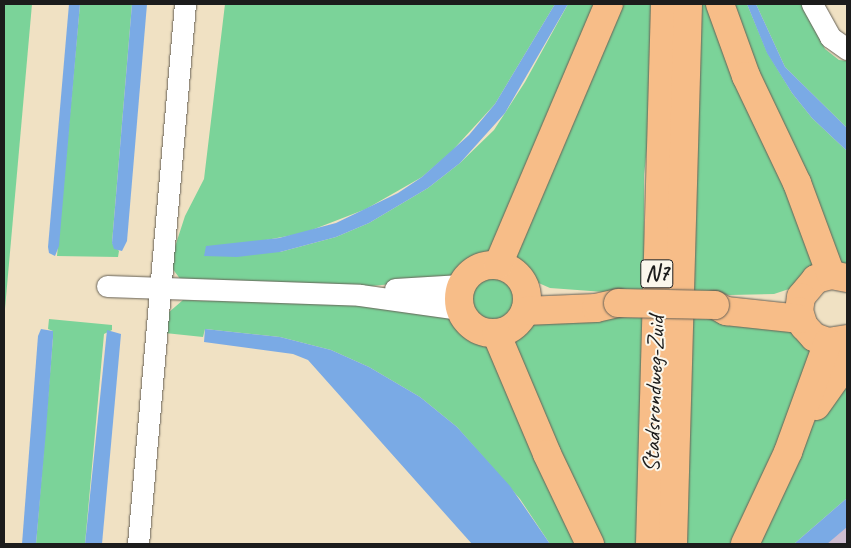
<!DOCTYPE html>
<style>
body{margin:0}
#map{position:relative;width:851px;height:548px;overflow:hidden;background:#f0e1c3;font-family:Caveat,sans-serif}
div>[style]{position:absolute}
.industrial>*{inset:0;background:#cebed1}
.green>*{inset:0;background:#7bd399}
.round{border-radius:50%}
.water>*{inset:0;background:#7aaae5}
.roads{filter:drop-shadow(0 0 1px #666156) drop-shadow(0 0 1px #666156)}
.minor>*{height:21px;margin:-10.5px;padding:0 10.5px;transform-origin:10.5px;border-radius:10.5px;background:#fff}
.major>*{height:28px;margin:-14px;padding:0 14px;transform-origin:14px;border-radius:14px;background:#f7bd88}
.major>.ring{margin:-14px;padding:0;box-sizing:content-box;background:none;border:28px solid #f7bd88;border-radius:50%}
.highway>*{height:28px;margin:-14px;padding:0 14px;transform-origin:14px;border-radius:14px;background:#f7bd88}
.bridges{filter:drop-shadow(0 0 1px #666156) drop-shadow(0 0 1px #666156)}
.major-bridge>*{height:28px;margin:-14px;padding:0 14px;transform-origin:14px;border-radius:14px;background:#f7bd88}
span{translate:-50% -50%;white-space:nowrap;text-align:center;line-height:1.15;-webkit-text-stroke:4px #fbf7ec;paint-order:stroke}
.shield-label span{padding:1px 4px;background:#fbf7ec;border:1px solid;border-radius:4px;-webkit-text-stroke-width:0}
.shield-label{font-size:22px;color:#1c1c1c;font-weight:700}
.street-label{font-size:24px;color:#1c1c1c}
.frame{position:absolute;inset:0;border:5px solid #1c1c1c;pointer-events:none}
</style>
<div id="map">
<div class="industrial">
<div style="clip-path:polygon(847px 511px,847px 544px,809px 544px)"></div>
</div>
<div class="green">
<div style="clip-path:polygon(4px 4px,32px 4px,4px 320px)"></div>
<div style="clip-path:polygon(80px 4px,132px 4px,112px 243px,119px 251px,118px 257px,57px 256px)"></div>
<div style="clip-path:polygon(225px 4px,555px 4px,495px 104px,451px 152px,422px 177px,366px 209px,304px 233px,250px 243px,280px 252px,336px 237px,369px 223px,428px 188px,460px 163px,494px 130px,525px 82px,568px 4px,601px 4px,491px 254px,470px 262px,451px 278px,362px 287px,181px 280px,172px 268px,172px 256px,185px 216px,204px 179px)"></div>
<div style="clip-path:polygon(614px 4px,654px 4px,651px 112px,644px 175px,644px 290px,618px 293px,550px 288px,534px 281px,508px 261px)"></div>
<div style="clip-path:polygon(699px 4px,714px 4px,821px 269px,792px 288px,774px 294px,730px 295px,693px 291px)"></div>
<div style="clip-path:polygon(727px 4px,747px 4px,767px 52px,792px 93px,812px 118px,847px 151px,847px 268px,839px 264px)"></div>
<div style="clip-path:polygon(756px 4px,803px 4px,825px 49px,839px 60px,847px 61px,847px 128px,785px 67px)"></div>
<div class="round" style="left:471px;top:277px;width:44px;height:44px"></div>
<div style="clip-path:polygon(183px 300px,376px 305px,452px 318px,464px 332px,493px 350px,583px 544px,550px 544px,520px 499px,457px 427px,420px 397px,369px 367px,331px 350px,280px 337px,205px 329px,203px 337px,165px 333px,168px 313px)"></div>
<div style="clip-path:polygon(618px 317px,644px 318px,640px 544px,597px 544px,511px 336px,528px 324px)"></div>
<div style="clip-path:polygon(49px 319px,112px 325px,112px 330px,104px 334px,85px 544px,36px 544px,53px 337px,53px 331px,48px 329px)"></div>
<div style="clip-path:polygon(691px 319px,776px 320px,819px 346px,735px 544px,683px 544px)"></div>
<div style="clip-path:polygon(847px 369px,847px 498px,794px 544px,755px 544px,824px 402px)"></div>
</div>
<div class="water">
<div style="clip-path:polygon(69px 4px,80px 4px,59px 246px,55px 256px,49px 253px,48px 247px)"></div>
<div style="clip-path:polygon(132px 4px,147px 4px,127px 241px,122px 251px,114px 249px,112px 243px)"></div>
<div style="clip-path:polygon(555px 4px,568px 4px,505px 113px,460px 163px,428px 188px,369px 223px,336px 237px,280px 252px,237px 257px,204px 256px,206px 246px,279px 238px,336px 223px,398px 193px,422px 177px,469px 135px,495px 104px)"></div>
<div style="clip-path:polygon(747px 4px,756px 4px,785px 67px,847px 128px,847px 151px,812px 118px,792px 93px,767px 53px)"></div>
<div style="clip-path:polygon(41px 329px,53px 331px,53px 337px,46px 431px,36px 544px,22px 544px,38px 336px)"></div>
<div style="clip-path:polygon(205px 329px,280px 337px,331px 350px,369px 367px,420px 397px,457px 427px,510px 486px,550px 544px,472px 544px,308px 360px,293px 354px,204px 342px)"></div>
<div style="clip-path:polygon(107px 330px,121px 334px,102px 544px,85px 544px)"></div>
<div style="clip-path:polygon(847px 498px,847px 527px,827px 544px,794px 544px)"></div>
</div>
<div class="roads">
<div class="minor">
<div style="left:812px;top:4px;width:38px;rotate:61deg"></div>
<div style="left:830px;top:37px;width:21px;rotate:35deg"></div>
<div style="left:107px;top:286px;width:253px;rotate:2deg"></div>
<div style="left:360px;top:295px;width:101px;rotate:8deg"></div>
<div style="left:395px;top:289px;width:66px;rotate:-3.5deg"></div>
<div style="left:138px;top:544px;width:542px;rotate:-85.03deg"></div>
</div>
<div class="major">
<div class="ring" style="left:459px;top:265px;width:40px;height:40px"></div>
<div style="left:847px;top:278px;width:16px;rotate:-169deg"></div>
<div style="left:831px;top:275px;width:16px;rotate:165deg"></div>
<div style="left:816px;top:279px;width:23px;rotate:130deg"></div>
<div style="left:801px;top:297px;width:14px;rotate:98deg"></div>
<div style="left:799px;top:311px;width:16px;rotate:72deg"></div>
<div style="left:804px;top:326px;width:15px;rotate:48deg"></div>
<div style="left:814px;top:337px;width:15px;rotate:20deg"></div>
<div style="left:828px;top:342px;width:19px;rotate:-9deg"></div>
<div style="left:715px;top:305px;width:13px;rotate:29deg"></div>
<div style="left:726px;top:311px;width:75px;rotate:6.1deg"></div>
<div style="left:525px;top:311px;width:71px;rotate:-2.4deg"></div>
<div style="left:596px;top:308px;width:23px;rotate:-13deg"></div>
</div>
<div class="highway">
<div style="left:720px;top:4px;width:77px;rotate:70.1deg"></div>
<div style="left:746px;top:76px;width:119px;rotate:64.5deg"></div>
<div style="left:797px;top:183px;width:98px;rotate:69.7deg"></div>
<div style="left:498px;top:265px;width:284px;rotate:-67deg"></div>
<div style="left:496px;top:333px;width:131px;rotate:67.1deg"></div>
<div style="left:547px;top:454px;width:100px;rotate:64.5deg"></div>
<div style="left:816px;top:406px;width:54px;rotate:-54.8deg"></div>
<div style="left:650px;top:544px;width:540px;rotate:-88.41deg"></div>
<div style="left:673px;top:544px;width:540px;rotate:-88.41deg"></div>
<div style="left:745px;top:544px;width:102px;rotate:-64.9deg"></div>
<div style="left:788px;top:452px;width:117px;rotate:-70deg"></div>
</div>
</div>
<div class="bridges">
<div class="major-bridge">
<div style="left:618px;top:303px;width:97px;rotate:1.2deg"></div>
</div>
</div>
<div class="shield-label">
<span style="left:657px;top:274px">N7</span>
</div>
<div class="street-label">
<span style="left:654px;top:394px;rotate:-88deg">Stadsrondweg-Zuid</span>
</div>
<div class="frame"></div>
</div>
